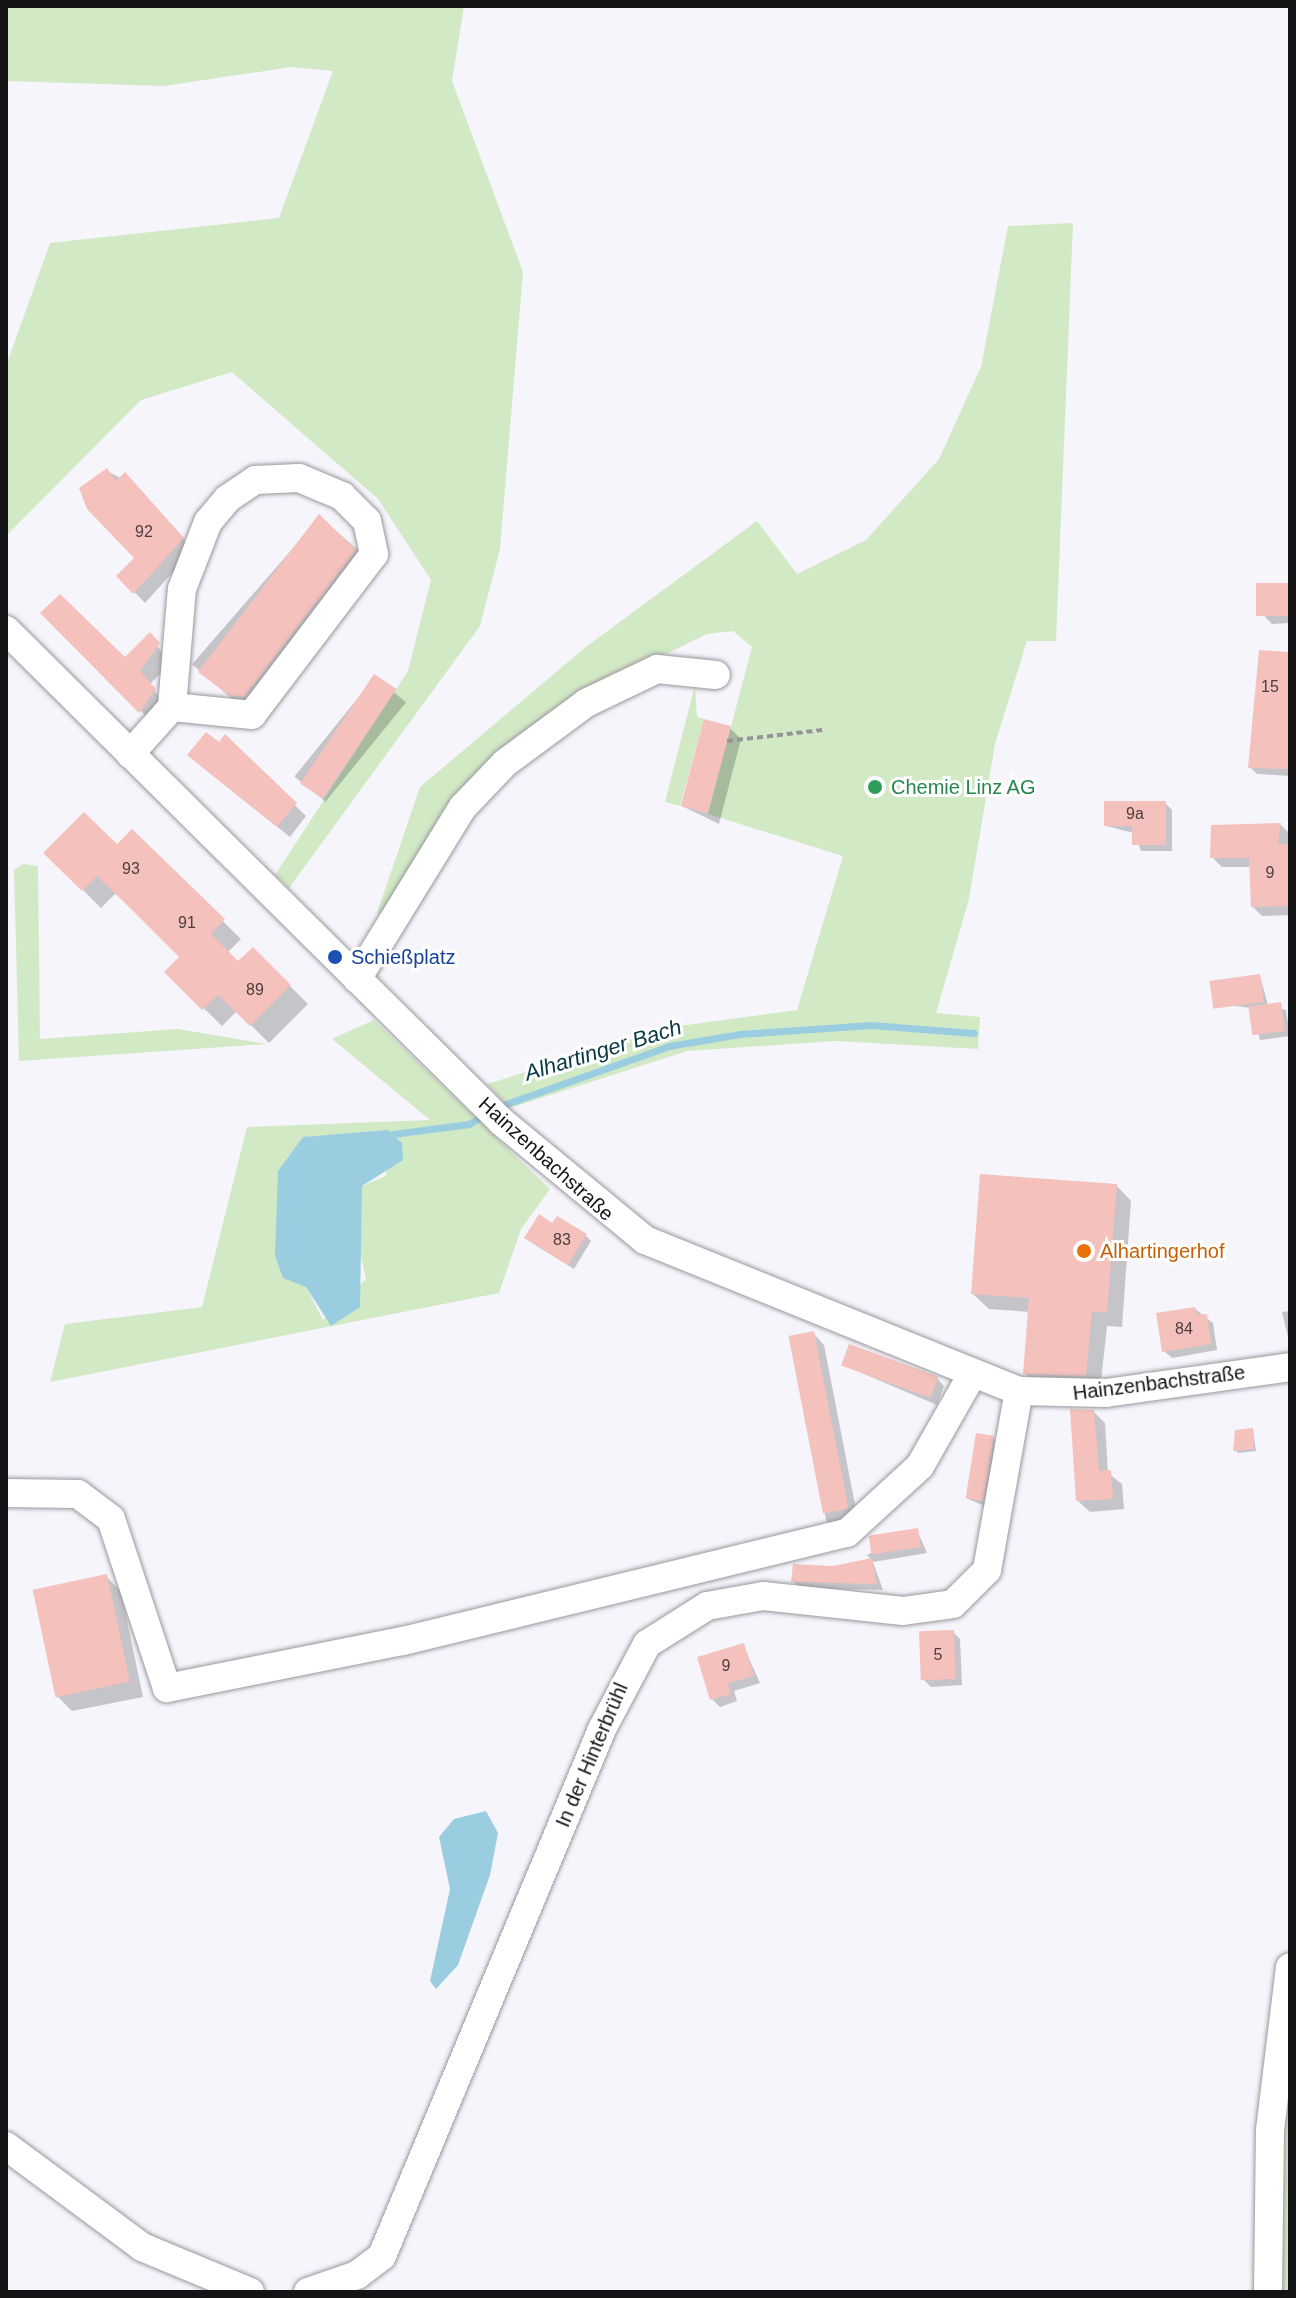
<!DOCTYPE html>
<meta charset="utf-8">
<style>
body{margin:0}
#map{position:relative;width:1296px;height:2298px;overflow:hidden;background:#f7f5fc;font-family:Arial,sans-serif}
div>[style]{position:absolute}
.green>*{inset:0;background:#d2e9c5}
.water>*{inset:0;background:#9acde0}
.shadow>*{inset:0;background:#0003;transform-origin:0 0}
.stream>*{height:7px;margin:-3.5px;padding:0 3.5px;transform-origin:3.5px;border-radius:3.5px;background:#9acde0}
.building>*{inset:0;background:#f4c1bc;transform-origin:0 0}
.path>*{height:4px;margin-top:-2px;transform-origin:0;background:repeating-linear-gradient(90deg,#969499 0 6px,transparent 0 10px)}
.roads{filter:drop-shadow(0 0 2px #99989e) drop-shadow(0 0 2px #99989e)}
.minor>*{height:28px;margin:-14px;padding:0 14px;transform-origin:14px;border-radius:14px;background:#fff}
.dots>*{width:22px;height:22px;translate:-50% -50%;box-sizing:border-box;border:4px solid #fff;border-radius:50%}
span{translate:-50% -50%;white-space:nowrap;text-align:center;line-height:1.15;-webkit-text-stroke:6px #fff;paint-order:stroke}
.number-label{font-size:16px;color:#4c3e3f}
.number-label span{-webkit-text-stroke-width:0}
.leisure-label{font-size:20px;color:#27864d}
.left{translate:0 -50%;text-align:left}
.transit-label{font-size:20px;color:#164399}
.street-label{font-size:20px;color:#141315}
.food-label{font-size:20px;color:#c56008}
.water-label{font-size:22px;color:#093846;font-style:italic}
.frame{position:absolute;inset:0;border:8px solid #141315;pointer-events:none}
</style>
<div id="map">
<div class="green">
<div style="clip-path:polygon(6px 6px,464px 6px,452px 81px,523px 272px,500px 549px,480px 626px,289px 888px,275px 875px,408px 671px,431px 580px,378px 499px,232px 372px,141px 400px,6px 536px,6px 366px,50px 243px,279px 218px,333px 71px,292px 67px,164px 86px,6px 81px)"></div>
<div style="clip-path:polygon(1073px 223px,1056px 641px,1027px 641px,995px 744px,969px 899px,936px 1013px,980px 1017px,978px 1049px,835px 1041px,687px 1051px,510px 1108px,487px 1084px,672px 1027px,797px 1010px,843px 856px,708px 814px,752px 647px,733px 631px,707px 634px,611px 681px,511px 749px,391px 921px,377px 913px,420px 787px,587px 646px,757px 521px,797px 574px,866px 540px,939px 459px,981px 367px,1008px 226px)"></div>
<div style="clip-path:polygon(695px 685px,697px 717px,704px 719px,680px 806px,665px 802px)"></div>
<div style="clip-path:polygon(23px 864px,38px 866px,40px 1039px,178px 1029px,267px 1044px,19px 1061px,14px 870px)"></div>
<div style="clip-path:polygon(evenodd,374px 1020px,550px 1189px,521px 1229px,499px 1293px,50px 1382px,65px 1324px,202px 1307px,247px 1127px,430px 1120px,332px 1039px,374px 1020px,388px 1130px,386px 1176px,362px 1186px,356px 1235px,366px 1279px,323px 1320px,306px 1287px,388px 1130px)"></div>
<div style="clip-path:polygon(1290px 2036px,1290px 2292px,1281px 2292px,1281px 2105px)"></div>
</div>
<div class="water">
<div style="clip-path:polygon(388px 1130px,402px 1143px,403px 1160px,362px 1186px,360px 1307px,331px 1326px,306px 1287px,283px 1278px,275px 1256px,278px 1171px,303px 1137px)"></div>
<div style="clip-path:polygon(486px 1811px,498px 1833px,490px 1875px,458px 1965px,436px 1989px,430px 1981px,450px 1889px,439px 1837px,454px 1819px)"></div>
</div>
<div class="shadow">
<div style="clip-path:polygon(107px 471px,136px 486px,193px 550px,145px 603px,119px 576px,137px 558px)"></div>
<div style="left:320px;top:517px;width:63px;height:195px;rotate:41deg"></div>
<div style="clip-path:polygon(1290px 585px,1290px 623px,1272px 624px,1265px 617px)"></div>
<div style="clip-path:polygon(43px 613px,125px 660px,150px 635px,170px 664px,150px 684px,166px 708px,152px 722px)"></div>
<div style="clip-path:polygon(1290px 654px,1290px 776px,1257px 774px,1250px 767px)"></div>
<div style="left:375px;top:677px;width:40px;height:128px;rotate:39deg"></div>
<div style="clip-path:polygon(730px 728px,741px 739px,719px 824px,682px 806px)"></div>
<div style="clip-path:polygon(226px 737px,306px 816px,290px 837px,201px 766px)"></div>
<div style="clip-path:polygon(1165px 803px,1172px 810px,1172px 851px,1141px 851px,1134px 833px,1106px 826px)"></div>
<div style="clip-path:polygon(1281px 825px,1290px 834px,1290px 915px,1262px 916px,1252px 906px,1252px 867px,1222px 867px,1212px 857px)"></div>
<div style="clip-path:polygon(132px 832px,241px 939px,227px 953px,238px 964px,253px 949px,308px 1004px,269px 1043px,237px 1011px,222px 1026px,167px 972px,182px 957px,116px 893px,101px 908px,46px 853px,118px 847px)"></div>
<div style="clip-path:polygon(1260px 976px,1268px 1005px,1286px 1010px,1290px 1036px,1260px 1040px,1251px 1008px,1212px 1003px)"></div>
<div style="clip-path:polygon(1116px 1185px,1131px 1201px,1122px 1327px,1107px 1326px,1100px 1390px,1040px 1389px,1025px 1373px,1030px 1312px,989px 1309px,973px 1294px)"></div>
<div style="clip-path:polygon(585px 1235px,591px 1241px,574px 1269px,532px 1243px)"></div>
<div style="clip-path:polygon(1195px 1309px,1213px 1323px,1217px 1350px,1172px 1358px,1164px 1351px)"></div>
<div style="clip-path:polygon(1290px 1311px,1290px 1345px,1282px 1312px)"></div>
<div style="clip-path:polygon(813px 1333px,824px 1345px,858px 1520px,837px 1531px,826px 1520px,791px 1338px)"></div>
<div style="clip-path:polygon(843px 1365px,937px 1378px,944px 1386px,937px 1405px)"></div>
<div style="clip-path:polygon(1094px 1412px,1105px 1423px,1108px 1473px,1122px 1484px,1124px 1509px,1090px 1512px,1078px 1501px)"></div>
<div style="clip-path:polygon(1253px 1430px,1256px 1451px,1238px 1453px,1235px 1450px)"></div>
<div style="clip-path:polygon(993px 1438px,1000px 1445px,989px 1508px,966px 1498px)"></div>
<div style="clip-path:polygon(917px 1530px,927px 1553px,873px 1562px,883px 1590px,800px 1588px,793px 1581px,872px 1560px,867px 1555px)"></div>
<div style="clip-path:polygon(106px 1576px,121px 1592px,143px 1697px,72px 1711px,57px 1696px)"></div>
<div style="clip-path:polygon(953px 1632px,960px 1639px,962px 1685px,931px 1687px,924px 1680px)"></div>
<div style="clip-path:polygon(743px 1645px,760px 1683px,734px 1691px,737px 1701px,720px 1707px,712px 1699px)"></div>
</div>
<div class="stream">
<div style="left:495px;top:1108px;width:185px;rotate:-19.6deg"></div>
<div style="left:669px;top:1046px;width:72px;rotate:-9.6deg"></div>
<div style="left:740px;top:1034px;width:131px;rotate:-3.9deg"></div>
<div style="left:871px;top:1025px;width:103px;rotate:4.4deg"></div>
<div style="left:393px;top:1134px;width:77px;rotate:-7.5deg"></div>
<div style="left:469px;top:1124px;width:17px;rotate:-31deg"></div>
</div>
<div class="building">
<div style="clip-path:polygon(107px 468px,116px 481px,125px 472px,184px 538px,133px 594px,116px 576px,134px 558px,87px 509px,79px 488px)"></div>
<div style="clip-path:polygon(319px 514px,356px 550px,244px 697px,230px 696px,198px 672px)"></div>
<div style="left:1290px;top:583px;width:33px;height:34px;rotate:90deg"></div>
<div style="clip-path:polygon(60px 594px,125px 657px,150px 632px,160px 643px,140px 671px,156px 689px,139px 713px,40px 613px)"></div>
<div style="clip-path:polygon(1259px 650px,1290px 652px,1290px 769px,1248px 768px)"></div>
<div style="left:374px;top:674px;width:27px;height:132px;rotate:34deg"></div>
<div style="left:704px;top:719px;width:28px;height:90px;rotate:15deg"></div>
<div style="clip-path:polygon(206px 732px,219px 742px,225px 734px,297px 803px,277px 827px,187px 755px)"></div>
<div style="clip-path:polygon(1104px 801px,1166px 801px,1166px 845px,1132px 845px,1132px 826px,1104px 826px)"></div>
<div style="clip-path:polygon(84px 812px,117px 844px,132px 829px,225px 919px,211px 934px,238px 961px,253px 947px,291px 985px,250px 1026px,218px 995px,202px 1010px,164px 972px,179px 957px,130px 908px,97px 876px,82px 891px,43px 853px)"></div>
<div style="clip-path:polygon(1281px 823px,1278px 844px,1290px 844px,1290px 906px,1251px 907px,1249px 858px,1210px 858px,1211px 825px)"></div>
<div style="left:1260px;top:974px;width:28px;height:51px;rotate:82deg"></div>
<div style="left:1281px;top:1002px;width:29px;height:33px;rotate:82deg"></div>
<div style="clip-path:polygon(980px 1174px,1117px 1184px,1107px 1313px,1092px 1311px,1086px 1376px,1023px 1374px,1029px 1298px,971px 1294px)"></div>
<div style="clip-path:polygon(539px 1214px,552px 1223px,557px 1216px,587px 1234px,568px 1265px,524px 1238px)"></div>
<div style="clip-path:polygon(1195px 1307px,1197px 1315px,1207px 1314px,1211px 1344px,1162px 1352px,1156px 1313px)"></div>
<div style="left:814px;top:1331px;width:181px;height:26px;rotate:79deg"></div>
<div style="left:849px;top:1344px;width:95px;height:23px;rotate:20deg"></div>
<div style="clip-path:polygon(1070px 1409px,1094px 1410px,1099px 1471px,1111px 1470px,1113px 1499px,1076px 1501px)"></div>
<div style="clip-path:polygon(1253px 1428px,1254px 1449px,1233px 1451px,1235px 1430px)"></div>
<div style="left:976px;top:1433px;width:18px;height:66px;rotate:9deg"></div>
<div style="left:918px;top:1528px;width:19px;height:50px;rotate:81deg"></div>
<div style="clip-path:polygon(872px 1558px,877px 1584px,791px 1582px,793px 1564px,833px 1566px)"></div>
<div style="left:107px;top:1574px;width:110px;height:76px;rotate:78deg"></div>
<div style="left:954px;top:1630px;width:49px;height:35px;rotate:88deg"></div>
<div style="clip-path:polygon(744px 1643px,754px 1676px,728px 1683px,731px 1694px,710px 1700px,697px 1657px)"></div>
</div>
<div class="path">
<div style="left:727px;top:741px;width:96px;rotate:-6.6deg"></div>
</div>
<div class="roads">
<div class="minor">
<div style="left:6px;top:630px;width:699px;rotate:44.77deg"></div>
<div style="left:502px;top:1122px;width:185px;rotate:39.5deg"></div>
<div style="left:645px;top:1240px;width:403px;rotate:22deg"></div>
<div style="left:1019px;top:1391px;width:87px;rotate:1.3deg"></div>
<div style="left:1106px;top:1393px;width:186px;rotate:-8deg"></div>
<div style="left:130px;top:754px;width:63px;rotate:-48.2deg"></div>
<div style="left:172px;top:707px;width:118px;rotate:-85.2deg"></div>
<div style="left:182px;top:589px;width:72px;rotate:-68.8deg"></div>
<div style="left:208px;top:522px;width:30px;rotate:-50deg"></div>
<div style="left:227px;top:499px;width:34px;rotate:-34deg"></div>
<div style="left:255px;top:480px;width:44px;rotate:-2.6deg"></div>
<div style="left:299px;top:478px;width:47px;rotate:22.7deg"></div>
<div style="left:342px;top:496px;width:35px;rotate:45deg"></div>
<div style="left:367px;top:521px;width:34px;rotate:78deg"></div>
<div style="left:374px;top:554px;width:202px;rotate:127.2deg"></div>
<div style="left:252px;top:715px;width:80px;rotate:-174.3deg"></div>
<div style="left:357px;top:979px;width:202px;rotate:-58.4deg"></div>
<div style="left:463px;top:807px;width:61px;rotate:-46.3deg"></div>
<div style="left:505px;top:763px;width:101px;rotate:-36.5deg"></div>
<div style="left:586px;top:703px;width:79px;rotate:-25.6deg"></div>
<div style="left:657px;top:669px;width:59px;rotate:5.8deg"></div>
<div style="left:6px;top:1493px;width:72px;rotate:0.8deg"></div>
<div style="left:78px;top:1494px;width:41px;rotate:37.1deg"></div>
<div style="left:111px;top:1519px;width:178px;rotate:71.7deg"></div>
<div style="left:167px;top:1688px;width:241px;rotate:-11.3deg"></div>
<div style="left:403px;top:1641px;width:457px;rotate:-13.7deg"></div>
<div style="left:847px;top:1533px;width:99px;rotate:-42.5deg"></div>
<div style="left:920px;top:1466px;width:107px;rotate:-60.3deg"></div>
<div style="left:6px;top:2146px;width:169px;rotate:36.6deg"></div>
<div style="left:142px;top:2247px;width:117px;rotate:22.6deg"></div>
<div style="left:308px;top:2292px;width:52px;rotate:-19.1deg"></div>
<div style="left:357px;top:2275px;width:31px;rotate:-37deg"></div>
<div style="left:382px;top:2256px;width:571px;rotate:-67.34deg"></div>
<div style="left:602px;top:1729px;width:96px;rotate:-62.1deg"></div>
<div style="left:647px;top:1644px;width:71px;rotate:-32.3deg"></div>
<div style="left:707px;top:1606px;width:57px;rotate:-10.1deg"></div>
<div style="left:763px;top:1596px;width:141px;rotate:6.1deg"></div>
<div style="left:903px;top:1611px;width:50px;rotate:-8deg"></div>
<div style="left:953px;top:1604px;width:48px;rotate:-45deg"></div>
<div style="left:987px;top:1570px;width:182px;rotate:-79.9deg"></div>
<div style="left:1268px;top:2292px;width:162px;rotate:-89.3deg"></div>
<div style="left:1270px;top:2130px;width:164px;rotate:-83deg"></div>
</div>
</div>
<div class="dots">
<div style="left:875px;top:787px;background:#2e9e5b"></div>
<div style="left:335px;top:957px;background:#1a4fb4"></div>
<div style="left:1084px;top:1251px;background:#e8710a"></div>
</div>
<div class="number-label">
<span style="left:144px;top:532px">92</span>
<span style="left:1270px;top:687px">15</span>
<span style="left:1135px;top:814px">9a</span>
<span style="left:131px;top:869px">93</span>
<span style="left:1270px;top:873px">9</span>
<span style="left:187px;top:923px">91</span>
<span style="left:255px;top:990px">89</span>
<span style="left:562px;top:1240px">83</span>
<span style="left:1184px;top:1329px">84</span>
<span style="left:938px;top:1655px">5</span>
<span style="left:726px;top:1666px">9</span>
</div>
<div class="leisure-label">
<span class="left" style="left:891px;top:787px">Chemie Linz AG</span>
</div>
<div class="transit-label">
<span class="left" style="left:351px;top:957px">Schießplatz</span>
</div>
<div class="street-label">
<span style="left:546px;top:1159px;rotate:42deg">Hainzenbachstraße</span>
<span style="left:1159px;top:1383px;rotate:-7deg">Hainzenbachstraße</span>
<span style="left:592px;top:1755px;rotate:-67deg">In der Hinterbrühl</span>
</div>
<div class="food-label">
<span class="left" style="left:1100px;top:1251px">Alhartingerhof</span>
</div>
<div class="water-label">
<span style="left:603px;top:1050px;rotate:-17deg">Alhartinger Bach</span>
</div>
<div class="frame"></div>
</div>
